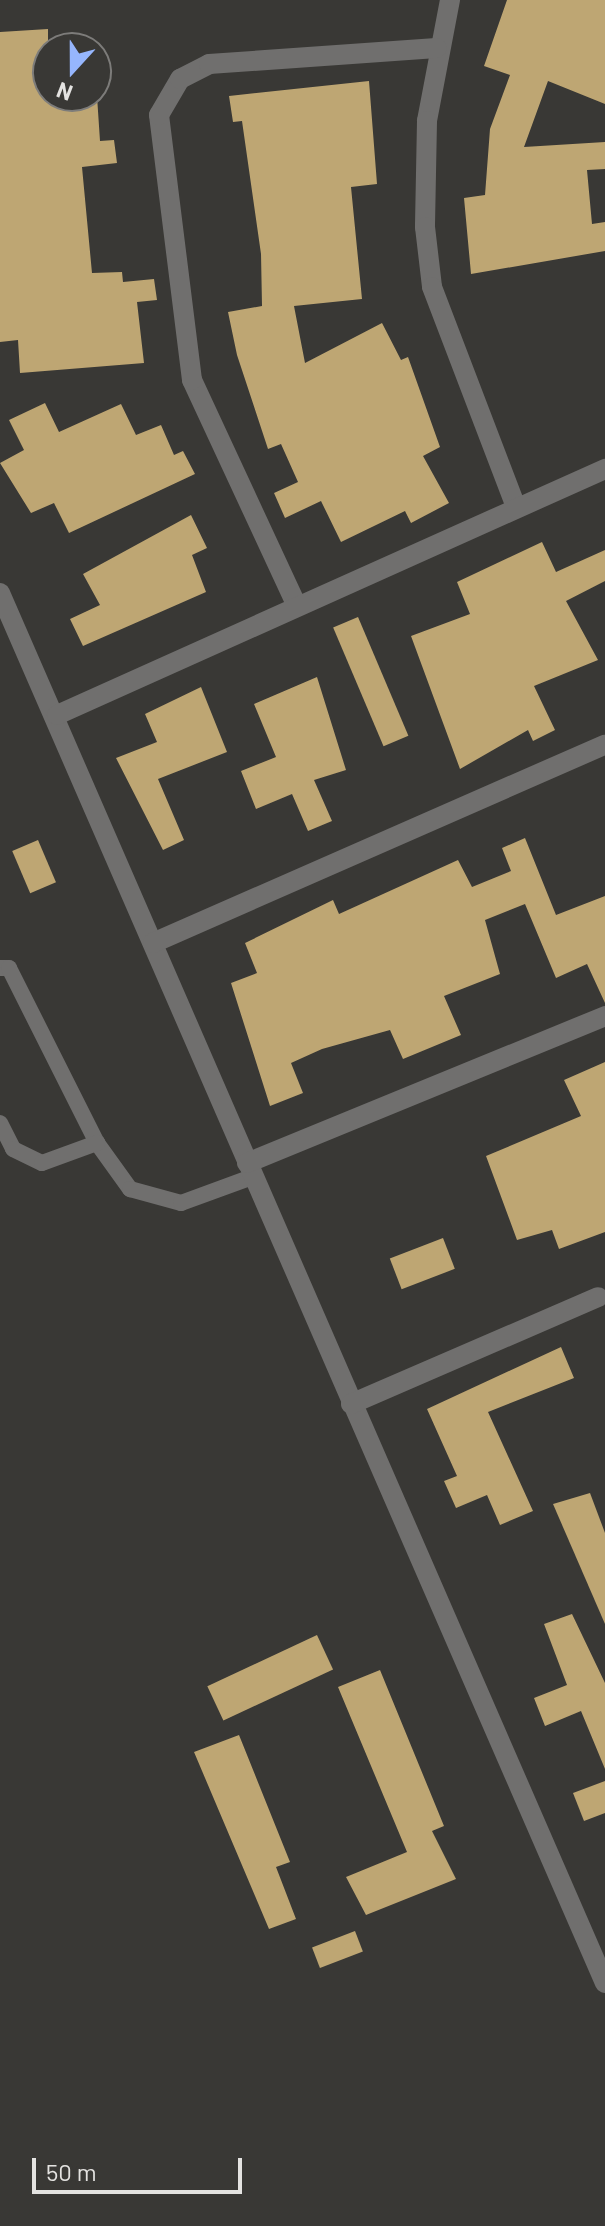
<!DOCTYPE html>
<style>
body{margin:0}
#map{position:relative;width:605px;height:2226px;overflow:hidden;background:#393835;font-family:Barlow,sans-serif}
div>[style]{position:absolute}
.building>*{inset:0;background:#bea673;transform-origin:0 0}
.service>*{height:16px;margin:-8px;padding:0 8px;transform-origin:8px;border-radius:8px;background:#706f6e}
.minor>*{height:20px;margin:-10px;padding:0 10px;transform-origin:10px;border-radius:10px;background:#706f6e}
span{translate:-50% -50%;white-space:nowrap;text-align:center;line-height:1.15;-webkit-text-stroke:8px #393835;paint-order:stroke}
.north{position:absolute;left:32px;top:32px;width:80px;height:80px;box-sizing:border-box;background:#393835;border:2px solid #7d7c7a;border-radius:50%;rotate:201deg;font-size:22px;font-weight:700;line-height:32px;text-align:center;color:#e4e3e1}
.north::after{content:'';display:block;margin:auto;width:28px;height:36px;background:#96b6fd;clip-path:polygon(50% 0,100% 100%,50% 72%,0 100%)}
.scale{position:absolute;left:32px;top:2158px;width:210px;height:36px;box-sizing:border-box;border:4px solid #e4e3e1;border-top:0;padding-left:10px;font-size:24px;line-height:28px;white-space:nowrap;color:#e4e3e1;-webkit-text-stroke:6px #393835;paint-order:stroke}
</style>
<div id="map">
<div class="building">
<div style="clip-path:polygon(507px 0,605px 0,605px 104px,548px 81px,524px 147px,605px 142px,605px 169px,587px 170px,592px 224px,605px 222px,605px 251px,471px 274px,464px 198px,485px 195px,490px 129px,510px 75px,484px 66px)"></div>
<div style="clip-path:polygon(48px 29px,48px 96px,97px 96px,100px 141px,114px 140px,117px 163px,82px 167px,92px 273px,122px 272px,123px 282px,154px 279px,157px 300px,137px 302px,144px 363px,20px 373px,18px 340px,0 342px,0 32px)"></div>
<div style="clip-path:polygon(369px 81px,377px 184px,351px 187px,362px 299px,294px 306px,305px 363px,382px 323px,401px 360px,408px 357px,440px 447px,423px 456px,449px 503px,411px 523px,405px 511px,341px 542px,321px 501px,285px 518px,274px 493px,298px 482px,281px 444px,268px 449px,237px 355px,228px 312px,262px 306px,261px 254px,242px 121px,233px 122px,229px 96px)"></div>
<div style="clip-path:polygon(45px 403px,59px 432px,121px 404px,136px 435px,161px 425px,174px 455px,183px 451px,195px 474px,69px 533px,54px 503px,31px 513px,0 463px,24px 450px,9px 420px)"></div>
<div style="clip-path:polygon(191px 515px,207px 548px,192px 555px,206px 592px,83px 646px,70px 619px,100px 605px,83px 574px)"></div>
<div style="clip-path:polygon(542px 542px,556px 572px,605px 550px,605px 581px,566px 601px,598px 660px,534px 686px,555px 730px,533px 741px,528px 730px,460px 769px,411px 636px,470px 614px,457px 582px)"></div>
<div style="left:358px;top:617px;width:129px;height:27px;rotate:67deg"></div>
<div style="clip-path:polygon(317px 677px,346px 770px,314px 780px,332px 821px,308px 831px,292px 794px,256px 809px,241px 771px,276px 757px,254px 704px)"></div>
<div style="clip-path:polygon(201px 687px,227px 752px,158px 779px,184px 840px,163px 850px,116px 758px,157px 742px,145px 714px)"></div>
<div style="clip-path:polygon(525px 838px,556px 915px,605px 896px,605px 1003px,587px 964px,556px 978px,525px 904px,485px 920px,500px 974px,444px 996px,461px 1035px,403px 1059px,390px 1030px,322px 1049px,291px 1063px,303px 1093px,270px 1106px,231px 983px,257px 973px,245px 943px,333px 900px,339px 914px,458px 860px,472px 887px,511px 871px,502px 848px)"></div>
<div style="left:38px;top:840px;width:46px;height:28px;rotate:67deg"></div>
<div style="clip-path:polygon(605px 1062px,605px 1232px,559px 1249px,552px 1230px,517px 1240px,486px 1156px,581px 1116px,564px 1080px)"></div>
<div style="left:443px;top:1238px;width:33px;height:57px;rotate:69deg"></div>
<div style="clip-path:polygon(561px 1347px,574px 1378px,488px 1412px,533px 1511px,500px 1525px,487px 1495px,456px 1508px,444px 1481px,457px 1476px,427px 1409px)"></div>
<div style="clip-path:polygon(590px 1493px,605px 1533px,605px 1624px,553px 1504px)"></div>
<div style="clip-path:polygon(572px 1614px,605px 1683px,605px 1769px,581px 1711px,545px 1726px,534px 1698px,567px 1685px,544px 1624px)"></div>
<div style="left:317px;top:1635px;width:38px;height:121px;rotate:65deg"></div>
<div style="clip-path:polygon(380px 1670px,444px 1826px,432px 1831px,456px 1879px,366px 1915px,346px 1877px,407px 1852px,338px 1687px)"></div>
<div style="clip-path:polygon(239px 1735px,290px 1862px,276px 1867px,296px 1919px,269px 1929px,194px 1752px)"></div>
<div style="clip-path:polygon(605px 1781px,605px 1813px,584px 1821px,573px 1793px)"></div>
<div style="left:355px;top:1931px;width:22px;height:46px;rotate:69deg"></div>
</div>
<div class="service">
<div style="left:0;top:968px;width:9px"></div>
<div style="left:9px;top:968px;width:196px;rotate:63.3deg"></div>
<div style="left:97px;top:1143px;width:57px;rotate:54.3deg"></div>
<div style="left:130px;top:1189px;width:53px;rotate:15.4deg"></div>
<div style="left:181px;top:1203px;width:76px;rotate:-20.1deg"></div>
<div style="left:0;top:1123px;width:29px;rotate:63deg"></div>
<div style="left:13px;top:1149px;width:32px;rotate:26deg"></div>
<div style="left:42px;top:1163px;width:59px;rotate:-20deg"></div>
</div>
<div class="minor">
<div style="left:450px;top:0;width:123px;rotate:100.8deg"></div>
<div style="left:427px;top:121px;width:106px;rotate:91.1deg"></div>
<div style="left:425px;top:227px;width:60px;rotate:83.3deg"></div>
<div style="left:432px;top:287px;width:235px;rotate:69.1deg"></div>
<div style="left:0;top:593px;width:1516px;rotate:66.48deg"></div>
<div style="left:296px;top:604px;width:247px;rotate:-114.9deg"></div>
<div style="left:192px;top:380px;width:267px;rotate:-97.1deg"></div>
<div style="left:159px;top:115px;width:42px;rotate:-59.7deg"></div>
<div style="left:180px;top:79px;width:33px;rotate:-27deg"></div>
<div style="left:209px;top:64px;width:228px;rotate:-4deg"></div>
<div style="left:57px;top:715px;width:601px;rotate:-24.18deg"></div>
<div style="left:153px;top:943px;width:493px;rotate:-23.7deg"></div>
<div style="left:247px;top:1163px;width:387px;rotate:-22.3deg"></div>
<div style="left:351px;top:1404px;width:269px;rotate:-23.4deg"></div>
</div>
<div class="north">N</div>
<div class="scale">50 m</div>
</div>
